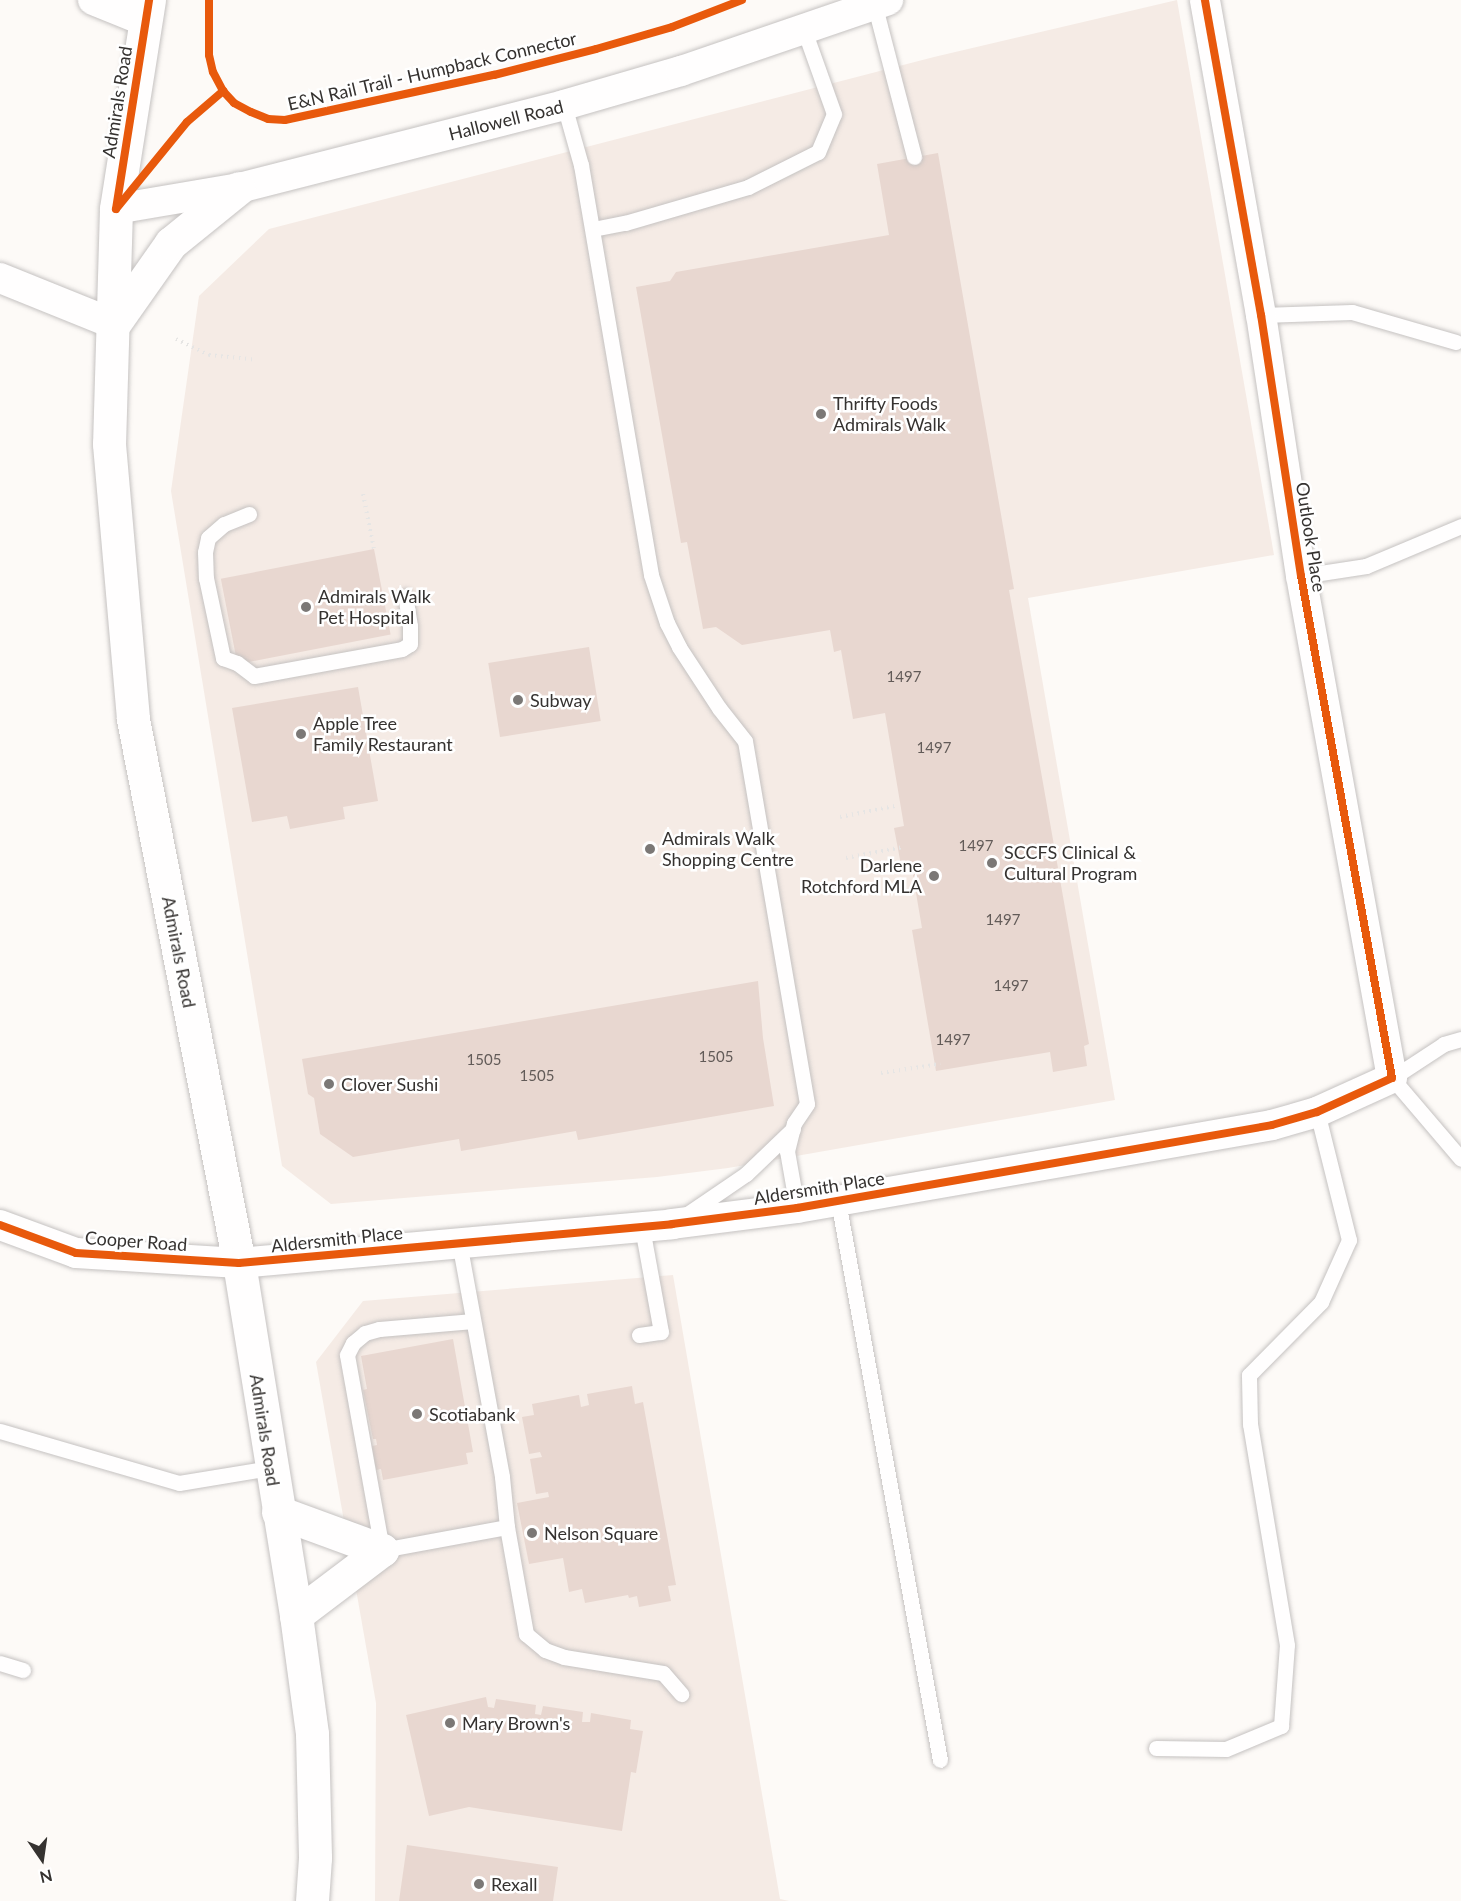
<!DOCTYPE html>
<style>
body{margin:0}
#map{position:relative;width:1461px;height:1901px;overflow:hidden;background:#fdfaf7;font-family:Lato,sans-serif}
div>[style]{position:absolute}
.built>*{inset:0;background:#f5ebe5}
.building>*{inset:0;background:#e8d7d0;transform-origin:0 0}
.path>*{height:4px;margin-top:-2px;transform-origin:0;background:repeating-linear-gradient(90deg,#e6e5e4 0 1.5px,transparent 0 6px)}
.roads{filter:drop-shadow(0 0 2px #c5c2c1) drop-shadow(0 0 2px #c5c2c1)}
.lane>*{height:15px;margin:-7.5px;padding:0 7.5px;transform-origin:7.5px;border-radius:7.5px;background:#fffefe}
.street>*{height:30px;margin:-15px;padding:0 15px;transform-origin:15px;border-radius:15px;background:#fffefe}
.secondary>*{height:33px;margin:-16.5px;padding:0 16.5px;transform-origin:16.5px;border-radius:16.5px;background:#fffefe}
.cycleway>*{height:8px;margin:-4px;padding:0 4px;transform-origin:4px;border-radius:4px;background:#e8590c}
.dots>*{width:16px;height:16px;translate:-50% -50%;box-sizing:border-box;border:3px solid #fff;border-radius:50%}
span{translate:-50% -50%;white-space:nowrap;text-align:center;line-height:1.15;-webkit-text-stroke:5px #fff;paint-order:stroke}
.number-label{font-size:15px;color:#625b58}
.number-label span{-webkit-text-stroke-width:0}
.street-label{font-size:18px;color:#353230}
.poi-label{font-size:18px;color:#353230}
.left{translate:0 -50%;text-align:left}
.right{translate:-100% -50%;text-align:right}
.north{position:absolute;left:12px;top:1829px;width:60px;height:60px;-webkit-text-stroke:4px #fff;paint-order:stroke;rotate:167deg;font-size:16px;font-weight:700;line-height:24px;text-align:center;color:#353230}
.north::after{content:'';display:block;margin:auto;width:21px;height:27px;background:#353230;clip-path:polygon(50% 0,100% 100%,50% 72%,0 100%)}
</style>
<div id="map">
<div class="built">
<div style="clip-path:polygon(1177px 0,1274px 555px,1028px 598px,1115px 1100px,728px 1168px,657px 1177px,331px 1204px,282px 1166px,171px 491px,199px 296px,269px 229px,934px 57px)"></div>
<div style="clip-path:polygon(673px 1275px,780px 1899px,789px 1901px,375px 1901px,376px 1703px,316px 1362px,363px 1301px)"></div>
</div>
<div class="building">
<div style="clip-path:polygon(938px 153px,1014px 589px,1009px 590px,1089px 1044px,1084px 1046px,1087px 1066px,1053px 1072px,1050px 1052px,936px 1071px,912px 930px,922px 928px,911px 864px,901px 865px,894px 828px,904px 826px,885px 713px,853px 719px,841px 650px,834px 652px,830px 630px,742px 645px,716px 627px,703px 629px,687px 542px,681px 543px,636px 287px,670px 281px,676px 272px,889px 235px,877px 164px)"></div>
<div style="left:374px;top:549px;width:87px;height:156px;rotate:79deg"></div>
<div style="left:589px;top:647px;width:75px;height:102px;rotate:81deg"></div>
<div style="clip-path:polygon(358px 687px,378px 801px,343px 807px,345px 819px,290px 829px,287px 816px,252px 822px,232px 708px)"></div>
<div style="clip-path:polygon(758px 981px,763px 1038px,774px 1106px,578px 1140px,576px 1131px,461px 1151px,459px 1139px,353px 1157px,320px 1134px,314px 1098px,308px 1094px,302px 1059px)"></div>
<div style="clip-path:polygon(453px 1339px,473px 1452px,466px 1453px,468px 1464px,383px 1480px,381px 1469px,376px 1470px,372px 1446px,377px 1445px,376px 1439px,373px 1439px,363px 1390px,367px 1389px,361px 1356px)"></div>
<div style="clip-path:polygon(632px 1386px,635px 1404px,643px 1402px,676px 1585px,668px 1586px,671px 1601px,639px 1607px,637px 1596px,629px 1598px,628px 1595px,585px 1603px,582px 1589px,569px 1592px,563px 1558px,529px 1564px,517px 1503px,549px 1497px,548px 1492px,536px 1494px,530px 1459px,542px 1457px,540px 1452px,529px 1454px,522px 1417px,534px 1415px,532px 1404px,579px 1395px,581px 1407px,589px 1405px,587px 1394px)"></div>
<div style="clip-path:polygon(486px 1697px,488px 1707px,494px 1708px,496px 1699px,536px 1705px,535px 1714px,541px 1715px,543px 1706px,583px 1712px,582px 1722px,590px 1722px,591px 1713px,631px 1720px,630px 1729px,643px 1731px,636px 1773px,631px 1772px,622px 1831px,469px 1807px,429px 1816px,406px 1715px)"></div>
<div style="clip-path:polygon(407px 1845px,558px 1867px,553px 1901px,399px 1901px)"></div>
</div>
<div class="path">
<div style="left:176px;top:339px;width:37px;rotate:26deg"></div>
<div style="left:209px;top:355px;width:48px;rotate:5.9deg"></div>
<div style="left:363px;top:494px;width:56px;rotate:78.7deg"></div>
<div style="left:840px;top:817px;width:56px;rotate:-11.3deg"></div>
<div style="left:846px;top:858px;width:58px;rotate:-10.9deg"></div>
<div style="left:881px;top:1073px;width:60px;rotate:-8.7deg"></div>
</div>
<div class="roads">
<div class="lane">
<div style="left:874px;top:3px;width:159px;rotate:75.4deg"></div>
<div style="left:564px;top:105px;width:62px;rotate:74.2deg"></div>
<div style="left:581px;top:165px;width:416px;rotate:80.3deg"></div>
<div style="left:651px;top:575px;width:51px;rotate:71.6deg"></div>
<div style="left:667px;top:623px;width:27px;rotate:63deg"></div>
<div style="left:679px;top:647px;width:73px;rotate:56.7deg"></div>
<div style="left:719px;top:708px;width:42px;rotate:51.8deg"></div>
<div style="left:745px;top:741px;width:368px;rotate:80.3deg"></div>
<div style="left:807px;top:1104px;width:23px;rotate:124deg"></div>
<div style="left:794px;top:1123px;width:29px;rotate:104deg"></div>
<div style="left:787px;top:1151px;width:58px;rotate:80deg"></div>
<div style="left:593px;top:229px;width:33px;rotate:-11deg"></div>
<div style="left:625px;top:223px;width:128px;rotate:-16.3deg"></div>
<div style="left:748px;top:187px;width:78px;rotate:-26.6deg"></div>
<div style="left:818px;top:152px;width:41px;rotate:-67.2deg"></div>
<div style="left:834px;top:114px;width:92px;rotate:-109.6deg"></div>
<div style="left:1261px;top:315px;width:91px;rotate:-1.9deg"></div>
<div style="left:1352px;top:312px;width:108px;rotate:16.1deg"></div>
<div style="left:249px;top:514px;width:27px;rotate:158deg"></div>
<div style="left:224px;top:524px;width:21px;rotate:139deg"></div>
<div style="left:208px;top:538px;width:14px;rotate:102deg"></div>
<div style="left:205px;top:552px;width:26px;rotate:88deg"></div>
<div style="left:206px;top:578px;width:82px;rotate:78deg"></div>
<div style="left:223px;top:658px;width:15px;rotate:20deg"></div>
<div style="left:237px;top:663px;width:21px;rotate:37deg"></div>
<div style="left:254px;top:676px;width:150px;rotate:-10.3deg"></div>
<div style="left:402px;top:649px;width:9px;rotate:-32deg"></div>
<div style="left:410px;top:644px;width:18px;rotate:-90deg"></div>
<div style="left:410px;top:626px;width:30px;rotate:-99deg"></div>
<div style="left:1301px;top:576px;width:66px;rotate:-8.7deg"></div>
<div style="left:1366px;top:566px;width:103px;rotate:-22.8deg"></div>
<div style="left:1461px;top:1039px;width:18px;rotate:164deg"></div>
<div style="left:1444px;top:1044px;width:62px;rotate:146.8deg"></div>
<div style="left:1392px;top:1078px;width:106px;rotate:49.6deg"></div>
<div style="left:838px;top:1201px;width:568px;rotate:79.66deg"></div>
<div style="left:683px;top:1217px;width:76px;rotate:-34.3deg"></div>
<div style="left:746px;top:1174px;width:65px;rotate:-43.8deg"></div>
<div style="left:459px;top:1242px;width:239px;rotate:79.6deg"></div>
<div style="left:502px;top:1477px;width:50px;rotate:84.3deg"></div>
<div style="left:507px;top:1527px;width:109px;rotate:79.9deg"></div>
<div style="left:526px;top:1634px;width:25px;rotate:40deg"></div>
<div style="left:545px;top:1650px;width:20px;rotate:20deg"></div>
<div style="left:564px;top:1657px;width:100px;rotate:9.2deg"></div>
<div style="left:663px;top:1673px;width:28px;rotate:49deg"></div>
<div style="left:473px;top:1321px;width:94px;rotate:175.1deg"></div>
<div style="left:379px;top:1329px;width:15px;rotate:164deg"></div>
<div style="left:365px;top:1333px;width:16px;rotate:140deg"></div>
<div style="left:353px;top:1343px;width:13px;rotate:117deg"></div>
<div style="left:347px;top:1355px;width:198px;rotate:79.8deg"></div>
<div style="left:382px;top:1550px;width:127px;rotate:-10.4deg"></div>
<div style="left:639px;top:1335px;width:22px;rotate:-8deg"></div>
<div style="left:661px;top:1332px;width:107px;rotate:-100.3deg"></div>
<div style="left:0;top:1431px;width:186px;rotate:16.2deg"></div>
<div style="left:179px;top:1483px;width:93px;rotate:-9.3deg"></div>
<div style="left:0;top:1663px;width:24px;rotate:17deg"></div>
<div style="left:1156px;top:1748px;width:70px;rotate:0.8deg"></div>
<div style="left:1226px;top:1749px;width:60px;rotate:-22.7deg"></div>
<div style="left:1281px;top:1726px;width:81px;rotate:-85.8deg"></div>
<div style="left:1287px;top:1645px;width:224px;rotate:-99.5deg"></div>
<div style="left:1250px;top:1424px;width:49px;rotate:-91.2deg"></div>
<div style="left:1249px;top:1375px;width:103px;rotate:-45.4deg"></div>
<div style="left:1321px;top:1302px;width:68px;rotate:-65.7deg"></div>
<div style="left:1349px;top:1240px;width:132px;rotate:-104deg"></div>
</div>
<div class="street">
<div style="left:93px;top:0;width:56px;rotate:22deg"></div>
<div style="left:116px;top:209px;width:125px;rotate:-9.7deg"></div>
<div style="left:239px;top:188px;width:335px;rotate:-14.3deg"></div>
<div style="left:564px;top:105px;width:122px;rotate:-16.2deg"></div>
<div style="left:681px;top:71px;width:219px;rotate:-18.9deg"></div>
<div style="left:0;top:278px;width:123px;rotate:22deg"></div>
<div style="left:0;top:1225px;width:81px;rotate:20.2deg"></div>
<div style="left:76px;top:1253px;width:163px;rotate:3.5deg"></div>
<div style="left:239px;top:1263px;width:435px;rotate:-5.1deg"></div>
<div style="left:672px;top:1224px;width:126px;rotate:-7.3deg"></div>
<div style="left:797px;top:1208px;width:482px;rotate:-9.9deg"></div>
<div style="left:1272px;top:1125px;width:47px;rotate:-16.1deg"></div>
<div style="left:1317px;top:1112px;width:82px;rotate:-24.4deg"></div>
<div style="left:1392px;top:1078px;width:510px;rotate:-100.27deg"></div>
<div style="left:1301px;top:576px;width:264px;rotate:-98.7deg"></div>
<div style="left:1261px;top:315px;width:320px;rotate:-100.1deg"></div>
</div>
<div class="secondary">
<div style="left:149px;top:0;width:212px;rotate:99deg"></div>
<div style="left:116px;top:209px;width:235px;rotate:91.7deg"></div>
<div style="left:109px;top:444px;width:276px;rotate:85deg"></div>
<div style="left:133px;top:719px;width:554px;rotate:78.97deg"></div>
<div style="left:239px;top:1263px;width:357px;rotate:80.8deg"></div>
<div style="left:296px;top:1615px;width:120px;rotate:82.3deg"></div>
<div style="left:312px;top:1734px;width:124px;rotate:88.6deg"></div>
<div style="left:315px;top:1858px;width:43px;rotate:94deg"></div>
<div style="left:114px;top:324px;width:99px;rotate:-54.9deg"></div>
<div style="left:171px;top:243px;width:87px;rotate:-39deg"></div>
<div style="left:278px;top:1512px;width:111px;rotate:20.1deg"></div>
<div style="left:296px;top:1615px;width:108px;rotate:-37.1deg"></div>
</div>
</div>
<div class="cycleway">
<div style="left:209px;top:0;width:55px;rotate:90deg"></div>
<div style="left:209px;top:55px;width:17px;rotate:77deg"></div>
<div style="left:213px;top:72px;width:21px;rotate:62deg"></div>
<div style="left:223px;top:91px;width:16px;rotate:47deg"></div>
<div style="left:234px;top:103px;width:19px;rotate:28deg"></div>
<div style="left:251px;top:112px;width:18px;rotate:22deg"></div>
<div style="left:268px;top:119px;width:17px;rotate:3deg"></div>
<div style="left:285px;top:120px;width:214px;rotate:-12.2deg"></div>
<div style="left:494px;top:75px;width:105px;rotate:-14.3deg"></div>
<div style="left:596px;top:49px;width:79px;rotate:-16.1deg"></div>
<div style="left:672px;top:27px;width:75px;rotate:-21.1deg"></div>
<div style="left:116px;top:209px;width:212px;rotate:-81deg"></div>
<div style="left:116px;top:209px;width:112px;rotate:-50.8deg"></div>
<div style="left:187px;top:122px;width:48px;rotate:-40.7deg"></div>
<div style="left:0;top:1225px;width:81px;rotate:20.2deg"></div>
<div style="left:76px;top:1253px;width:163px;rotate:3.5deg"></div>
<div style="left:239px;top:1263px;width:435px;rotate:-5.1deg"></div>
<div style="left:672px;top:1224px;width:126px;rotate:-7.3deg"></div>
<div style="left:797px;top:1208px;width:482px;rotate:-9.9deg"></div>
<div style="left:1272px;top:1125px;width:47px;rotate:-16.1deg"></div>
<div style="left:1317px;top:1112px;width:82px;rotate:-24.4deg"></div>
<div style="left:1392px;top:1078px;width:510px;rotate:-100.27deg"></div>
<div style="left:1301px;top:576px;width:264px;rotate:-98.7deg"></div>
<div style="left:1261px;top:315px;width:320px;rotate:-100.1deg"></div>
</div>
<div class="dots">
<div style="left:821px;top:414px;background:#7b7876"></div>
<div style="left:306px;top:607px;background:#7b7876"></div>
<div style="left:518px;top:700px;background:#7b7876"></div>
<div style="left:301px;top:734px;background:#7b7876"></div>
<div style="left:650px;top:849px;background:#7b7876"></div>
<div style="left:992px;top:863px;background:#7b7876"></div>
<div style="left:934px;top:876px;background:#7b7876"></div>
<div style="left:329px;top:1084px;background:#7b7876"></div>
<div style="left:417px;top:1414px;background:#7b7876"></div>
<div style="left:532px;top:1533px;background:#7b7876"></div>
<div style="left:450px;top:1723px;background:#7b7876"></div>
<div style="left:479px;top:1884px;background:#7b7876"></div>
</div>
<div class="number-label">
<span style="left:904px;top:677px">1497</span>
<span style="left:934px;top:748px">1497</span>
<span style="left:976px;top:846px">1497</span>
<span style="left:1003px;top:920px">1497</span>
<span style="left:1011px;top:986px">1497</span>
<span style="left:953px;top:1040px">1497</span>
<span style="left:716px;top:1057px">1505</span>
<span style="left:484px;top:1060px">1505</span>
<span style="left:537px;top:1076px">1505</span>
</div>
<div class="street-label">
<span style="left:432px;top:71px;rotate:-13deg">E&amp;N Rail Trail - Humpback Connector</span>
<span style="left:117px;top:102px;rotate:-81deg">Admirals Road</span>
<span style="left:506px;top:120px;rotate:-14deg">Hallowell Road</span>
<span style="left:1311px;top:537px;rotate:81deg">Outlook Place</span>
<span style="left:179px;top:952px;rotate:79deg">Admirals Road</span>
<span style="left:819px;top:1188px;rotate:-9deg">Aldersmith Place</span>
<span style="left:337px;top:1239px;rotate:-6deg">Aldersmith Place</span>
<span style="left:136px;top:1241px;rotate:4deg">Cooper Road</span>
<span style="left:265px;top:1430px;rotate:81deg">Admirals Road</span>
</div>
<div class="poi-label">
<span class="left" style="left:833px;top:414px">Thrifty Foods<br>Admirals Walk</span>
<span class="left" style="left:318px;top:607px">Admirals Walk<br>Pet Hospital</span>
<span class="left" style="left:530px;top:700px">Subway</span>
<span class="left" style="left:313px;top:734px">Apple Tree<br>Family Restaurant</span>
<span class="left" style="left:662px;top:849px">Admirals Walk<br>Shopping Centre</span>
<span class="left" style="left:1004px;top:863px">SCCFS Clinical &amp;<br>Cultural Program</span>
<span class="right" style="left:922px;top:876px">Darlene<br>Rotchford MLA</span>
<span class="left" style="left:341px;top:1084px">Clover Sushi</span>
<span class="left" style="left:429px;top:1414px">Scotiabank</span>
<span class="left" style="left:544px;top:1533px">Nelson Square</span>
<span class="left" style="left:462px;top:1723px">Mary Brown's</span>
<span class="left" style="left:491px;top:1884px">Rexall</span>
</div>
<div class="north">N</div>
</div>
